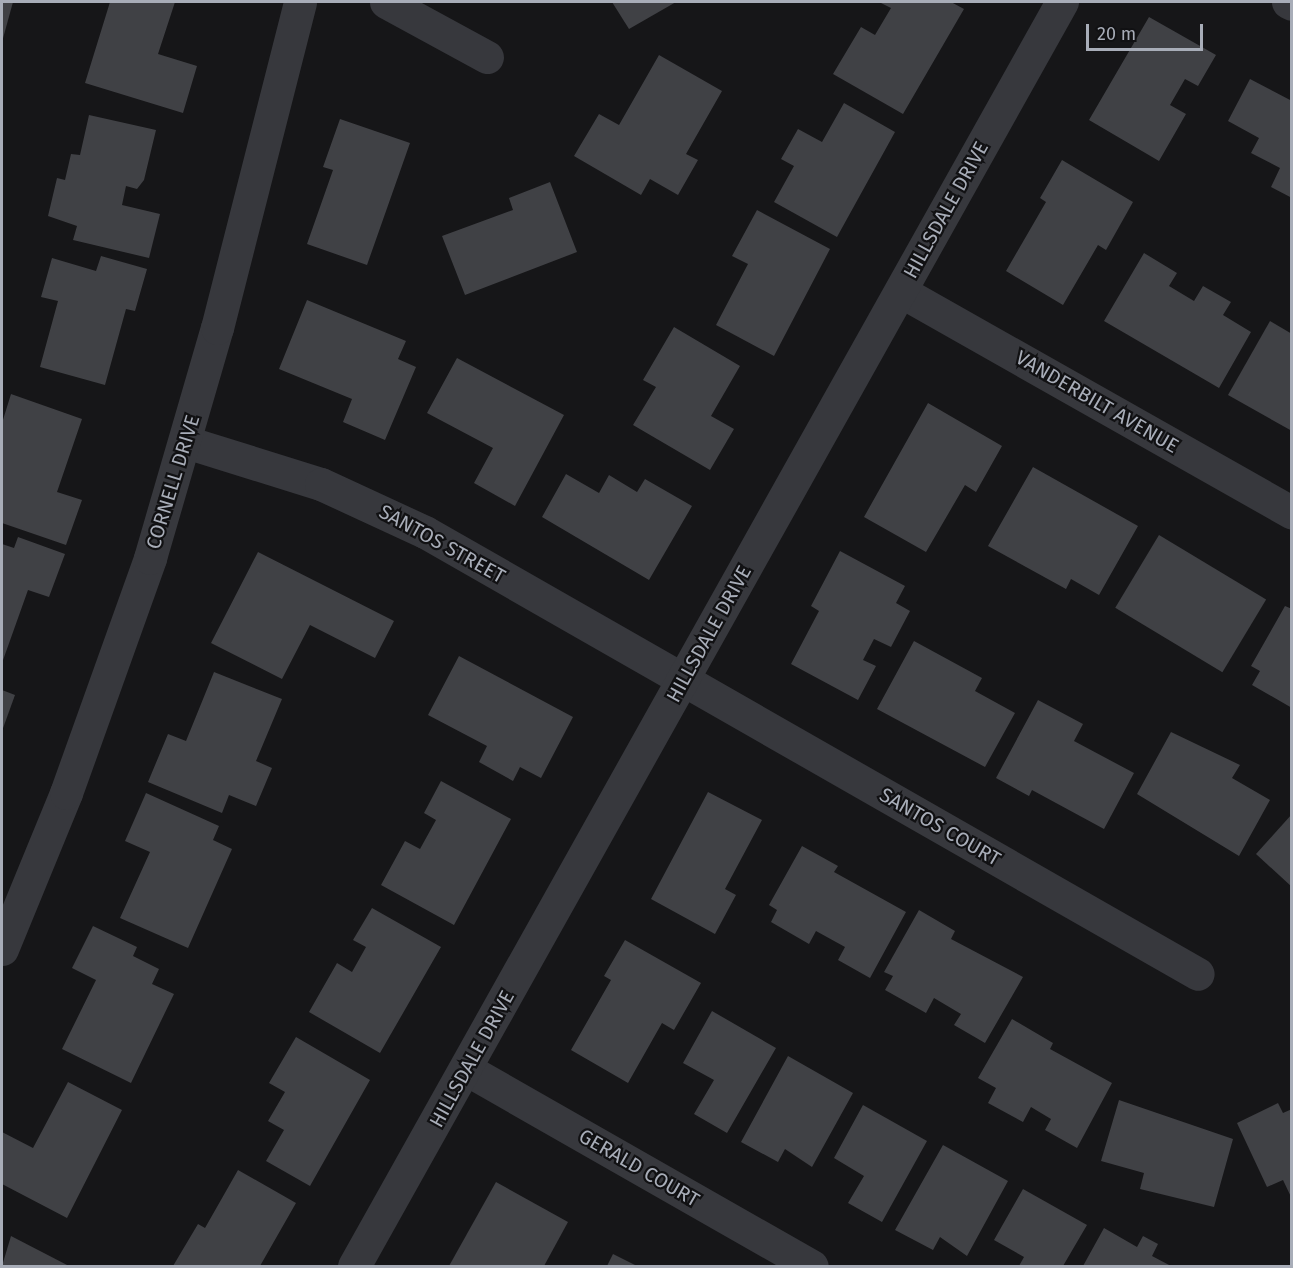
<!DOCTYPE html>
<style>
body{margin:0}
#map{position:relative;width:1293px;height:1268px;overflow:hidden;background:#161618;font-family:"Fira Sans",sans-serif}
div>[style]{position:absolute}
.building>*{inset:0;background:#404145;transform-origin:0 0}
.minor>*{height:33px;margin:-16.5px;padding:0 16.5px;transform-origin:16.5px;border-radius:16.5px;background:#37383d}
span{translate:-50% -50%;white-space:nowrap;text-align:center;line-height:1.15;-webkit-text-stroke:4.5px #111113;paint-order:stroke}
.street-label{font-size:20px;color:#a8adb8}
.frame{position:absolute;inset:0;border:3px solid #a8adb8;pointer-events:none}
.scale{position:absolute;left:1086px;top:24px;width:117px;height:27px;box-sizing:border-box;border:3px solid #a8adb8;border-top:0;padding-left:8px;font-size:18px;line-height:21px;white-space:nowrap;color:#a8adb8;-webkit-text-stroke:4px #111113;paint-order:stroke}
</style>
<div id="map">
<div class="building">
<div style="clip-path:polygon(2px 2px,13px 2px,2px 42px)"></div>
<div style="clip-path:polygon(110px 2px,175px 2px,158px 54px,197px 66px,183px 113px,85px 83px)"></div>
<div style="clip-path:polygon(612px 2px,676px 2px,629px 29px)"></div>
<div style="clip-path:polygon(879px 2px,951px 2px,964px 9px,903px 114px,833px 74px,861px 27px,875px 35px,891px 8px)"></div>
<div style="clip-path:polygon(1149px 17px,1216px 55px,1198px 86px,1185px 79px,1170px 105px,1186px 114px,1159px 161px,1089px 120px)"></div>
<div style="clip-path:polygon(659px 55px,722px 91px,686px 154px,698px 160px,678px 195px,650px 179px,641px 195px,574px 156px,599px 114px,619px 125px)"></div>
<div style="clip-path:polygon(1250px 79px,1292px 101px,1292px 198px,1271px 187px,1280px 168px,1251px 153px,1259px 138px,1228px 121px)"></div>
<div style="clip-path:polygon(844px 103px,895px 132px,837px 237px,774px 202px,794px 166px,781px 159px,798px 129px,822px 142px)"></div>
<div style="clip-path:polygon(89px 115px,156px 130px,144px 180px,137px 189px,126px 186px,122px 205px,160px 214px,149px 258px,73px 240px,77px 226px,48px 216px,57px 178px,65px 180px,71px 154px,80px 155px)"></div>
<div style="clip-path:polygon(340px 119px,410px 143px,367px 265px,307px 244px,333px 170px,323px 167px)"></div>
<div style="clip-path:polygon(1062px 160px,1133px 202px,1106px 250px,1098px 245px,1063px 305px,1006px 271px,1046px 202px,1040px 198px)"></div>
<div style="clip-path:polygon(550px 182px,577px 252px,465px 295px,442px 236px,513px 210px,509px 198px)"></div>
<div style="clip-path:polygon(757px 210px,830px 249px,774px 356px,716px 325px,748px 264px,732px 256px)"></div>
<div style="clip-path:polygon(1144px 253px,1177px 273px,1169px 286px,1194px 301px,1203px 286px,1231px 302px,1223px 315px,1251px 332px,1219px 388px,1104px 321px)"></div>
<div style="clip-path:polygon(101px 256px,147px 269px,135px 311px,126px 309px,105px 385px,40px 367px,58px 301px,41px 297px,52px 258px,96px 271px)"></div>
<div style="clip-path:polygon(307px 300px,406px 341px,398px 359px,416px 367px,385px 440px,343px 422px,352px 399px,279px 369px)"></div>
<div style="clip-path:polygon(1270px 321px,1292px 334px,1292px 431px,1228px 395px)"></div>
<div style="clip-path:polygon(674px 327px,740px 366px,711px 416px,734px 429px,710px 470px,633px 425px,656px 387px,643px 380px)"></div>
<div style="clip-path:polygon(457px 358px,564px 415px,515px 506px,474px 483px,493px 448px,427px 413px)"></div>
<div style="clip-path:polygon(11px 394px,82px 419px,57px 492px,82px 500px,66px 545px,2px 523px,2px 423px)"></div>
<div style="clip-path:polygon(928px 403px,1002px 446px,976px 492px,965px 485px,926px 552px,864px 517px)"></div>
<div style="clip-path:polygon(1033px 467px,1138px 526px,1099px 595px,1071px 579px,1066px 589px,988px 546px)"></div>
<div style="clip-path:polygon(566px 474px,599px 493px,609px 475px,637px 492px,645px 479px,692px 506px,649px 580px,542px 517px)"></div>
<div style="left:1159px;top:535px;width:125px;height:85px;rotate:31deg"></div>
<div style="clip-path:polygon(18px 537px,65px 554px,49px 597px,28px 590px,2px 663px,2px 544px,14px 548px)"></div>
<div style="clip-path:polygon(840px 551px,905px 586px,896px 603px,910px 611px,891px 647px,874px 639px,863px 660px,876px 666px,858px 700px,791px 664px,819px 611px,811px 606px)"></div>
<div style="clip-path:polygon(258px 552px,394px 621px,375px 658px,310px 625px,282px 679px,211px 643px)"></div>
<div style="clip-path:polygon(1285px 606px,1292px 609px,1292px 708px,1252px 685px,1260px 671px,1251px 666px)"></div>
<div style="clip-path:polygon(914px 641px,982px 678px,975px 691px,1015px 713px,985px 767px,877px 709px)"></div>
<div style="clip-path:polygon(459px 656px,573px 717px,541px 778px,520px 767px,513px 781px,479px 762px,487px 746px,428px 715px)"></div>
<div style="clip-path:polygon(214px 672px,282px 699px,256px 761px,272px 768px,256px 806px,229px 795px,222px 813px,148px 782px,168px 734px,186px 741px)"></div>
<div style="clip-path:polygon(2px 690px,15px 695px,2px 731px)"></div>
<div style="clip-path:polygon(1038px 700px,1083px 724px,1074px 741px,1134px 773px,1104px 829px,1032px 790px,1029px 796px,996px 778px)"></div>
<div style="clip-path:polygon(1171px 732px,1240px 765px,1232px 778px,1270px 800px,1239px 856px,1137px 794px)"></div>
<div style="clip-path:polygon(441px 781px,511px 819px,454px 925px,381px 885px,405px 841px,420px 849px,436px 820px,424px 813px)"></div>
<div style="clip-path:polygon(708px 792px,762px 820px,725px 889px,736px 895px,715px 934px,651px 899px)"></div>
<div style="clip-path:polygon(146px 793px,219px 826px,213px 840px,232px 849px,188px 948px,120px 918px,150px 852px,125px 841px)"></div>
<div style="clip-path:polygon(1292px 814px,1292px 887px,1256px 854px)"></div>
<div style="clip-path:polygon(802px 846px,838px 866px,834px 872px,906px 912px,870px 978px,838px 960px,845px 947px,816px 931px,809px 944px,771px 922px,777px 910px,769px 905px)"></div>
<div style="clip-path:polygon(372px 908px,441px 947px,380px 1053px,309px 1012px,337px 963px,352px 972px,366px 947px,353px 940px)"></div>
<div style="clip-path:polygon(919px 910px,955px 931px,951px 939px,1023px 977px,985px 1043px,954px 1025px,961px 1014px,934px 998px,926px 1013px,885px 990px,893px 976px,884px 972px)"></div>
<div style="clip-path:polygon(93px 926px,137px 947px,133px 956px,159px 969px,152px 984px,174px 994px,131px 1083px,62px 1049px,96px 980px,72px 968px)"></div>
<div style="clip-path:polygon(625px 940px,701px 983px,674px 1030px,662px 1023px,628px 1083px,571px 1050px,611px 980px,604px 976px)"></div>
<div style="clip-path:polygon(712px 1011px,776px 1048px,727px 1133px,694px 1114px,714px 1080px,683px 1063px)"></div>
<div style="clip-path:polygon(1012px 1019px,1053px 1043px,1050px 1049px,1112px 1083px,1077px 1148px,1045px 1130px,1051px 1119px,1031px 1107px,1023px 1122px,988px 1103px,996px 1088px,978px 1078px)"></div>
<div style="clip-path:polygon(296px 1037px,370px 1080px,310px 1186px,266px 1161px,284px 1130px,268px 1121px,285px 1092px,269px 1083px)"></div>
<div style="clip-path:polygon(788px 1056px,853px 1093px,812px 1167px,785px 1149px,778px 1162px,741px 1142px)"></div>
<div style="clip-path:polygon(68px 1082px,122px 1110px,67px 1218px,2px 1184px,2px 1132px,33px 1148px)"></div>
<div style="clip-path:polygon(1119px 1100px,1233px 1139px,1214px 1207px,1140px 1189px,1144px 1173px,1101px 1161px)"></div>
<div style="clip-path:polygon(1278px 1103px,1283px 1113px,1292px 1109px,1292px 1199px,1283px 1180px,1267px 1187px,1237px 1123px)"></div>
<div style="clip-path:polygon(863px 1105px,927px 1141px,882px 1222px,848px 1203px,864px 1176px,834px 1158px)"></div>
<div style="clip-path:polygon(943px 1145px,1008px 1181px,967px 1256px,940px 1237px,933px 1250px,895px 1230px)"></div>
<div style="clip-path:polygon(238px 1170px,296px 1203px,260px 1266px,173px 1266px,198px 1224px,205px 1228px)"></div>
<div style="clip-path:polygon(496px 1182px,568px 1222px,544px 1266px,449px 1266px)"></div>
<div style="clip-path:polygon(1023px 1189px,1087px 1225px,1063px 1266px,1019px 1266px,1024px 1257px,994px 1240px)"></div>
<div style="clip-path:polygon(1104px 1228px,1137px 1247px,1143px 1236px,1158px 1244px,1152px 1256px,1171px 1266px,1083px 1266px)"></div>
<div style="clip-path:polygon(11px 1236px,69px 1266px,2px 1266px)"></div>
<div style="clip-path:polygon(613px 1254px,637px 1266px,607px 1266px)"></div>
</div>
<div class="minor">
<div style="left:386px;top:2px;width:115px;rotate:28.6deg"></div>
<div style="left:1288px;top:2px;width:4px;rotate:27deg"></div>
<div style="left:902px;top:292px;width:448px;rotate:29.5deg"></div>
<div style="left:186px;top:442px;width:141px;rotate:17.3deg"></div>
<div style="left:321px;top:484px;width:115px;rotate:24.8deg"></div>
<div style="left:425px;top:532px;width:890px;rotate:29.76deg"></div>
<div style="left:2px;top:949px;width:169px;rotate:-67.7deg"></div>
<div style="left:66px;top:793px;width:250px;rotate:-70.3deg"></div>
<div style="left:150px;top:558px;width:240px;rotate:-73.8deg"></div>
<div style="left:217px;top:328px;width:336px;rotate:-75.7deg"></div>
<div style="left:466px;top:1069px;width:398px;rotate:29.7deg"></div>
<div style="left:354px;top:1266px;width:1449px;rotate:-60.75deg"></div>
</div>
<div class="street-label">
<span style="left:946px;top:210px;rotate:-61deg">HILLSDALE DRIVE</span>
<span style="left:1097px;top:402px;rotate:30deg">VANDERBILT AVENUE</span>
<span style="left:173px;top:482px;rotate:-73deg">CORNELL DRIVE</span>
<span style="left:442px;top:544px;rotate:29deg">SANTOS STREET</span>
<span style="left:709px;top:634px;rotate:-61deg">HILLSDALE DRIVE</span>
<span style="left:940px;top:827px;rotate:30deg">SANTOS COURT</span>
<span style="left:472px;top:1059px;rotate:-61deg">HILLSDALE DRIVE</span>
<span style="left:639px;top:1168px;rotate:30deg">GERALD COURT</span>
</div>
<div class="frame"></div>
<div class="scale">20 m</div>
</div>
